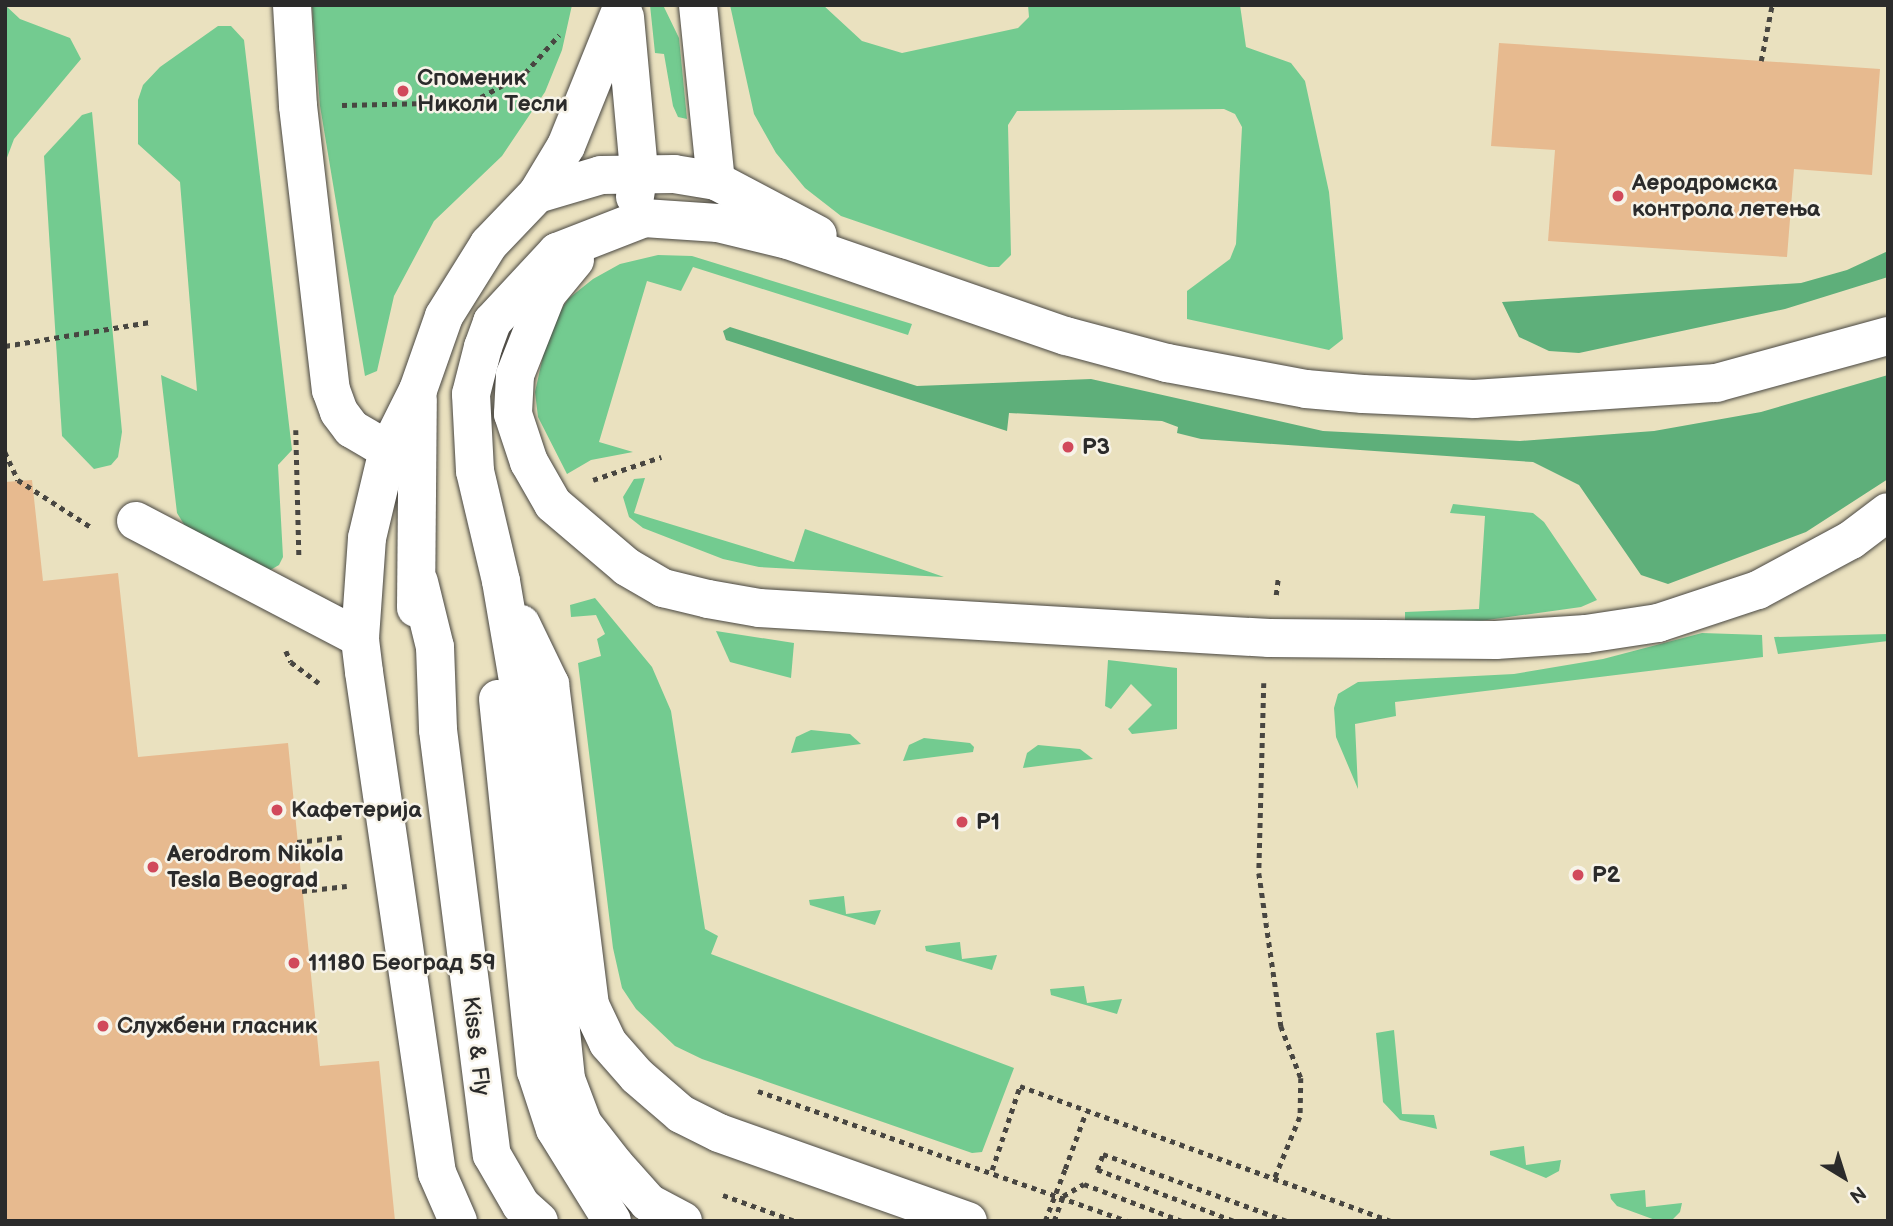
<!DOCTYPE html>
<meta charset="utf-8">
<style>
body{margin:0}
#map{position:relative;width:1893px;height:1226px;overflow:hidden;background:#eae1bf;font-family:"Balsamiq Sans",sans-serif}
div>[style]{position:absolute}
.green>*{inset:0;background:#73cb90}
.forest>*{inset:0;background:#5eaf7a}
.building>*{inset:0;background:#e7ba8f}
.path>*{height:4.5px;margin-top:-2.25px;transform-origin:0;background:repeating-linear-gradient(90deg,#484641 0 5px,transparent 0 10px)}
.roads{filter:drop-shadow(0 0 2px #484641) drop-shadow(0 0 2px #484641)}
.minor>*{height:38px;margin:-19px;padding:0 19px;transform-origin:19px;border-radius:19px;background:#fff}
.path-bridge>*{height:4.5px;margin-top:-2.25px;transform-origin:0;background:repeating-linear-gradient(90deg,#484641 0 5px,transparent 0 10px)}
.dots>*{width:19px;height:19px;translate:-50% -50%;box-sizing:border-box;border:4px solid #f7f3e8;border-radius:50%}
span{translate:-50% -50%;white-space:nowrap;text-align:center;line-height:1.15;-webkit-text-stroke:5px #f7f3e8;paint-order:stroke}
.poi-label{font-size:23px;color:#2b2b2b;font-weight:700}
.left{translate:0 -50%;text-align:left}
.street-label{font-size:23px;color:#2b2b2b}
.frame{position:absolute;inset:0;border:7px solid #2b2b2b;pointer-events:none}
.north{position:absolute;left:1809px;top:1142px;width:70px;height:70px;-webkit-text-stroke:5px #f7f3e8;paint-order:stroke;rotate:142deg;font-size:19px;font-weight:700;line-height:28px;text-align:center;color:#2b2b2b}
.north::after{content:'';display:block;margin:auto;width:24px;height:32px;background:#2b2b2b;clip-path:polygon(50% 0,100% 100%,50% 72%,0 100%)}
</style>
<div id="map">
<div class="green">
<div style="clip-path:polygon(5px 5px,20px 19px,70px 38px,81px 59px,14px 139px,5px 163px)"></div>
<div style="clip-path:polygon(312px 5px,572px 5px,562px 50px,545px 92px,502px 156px,434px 221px,394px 296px,377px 371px,365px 376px,320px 106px)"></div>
<div style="clip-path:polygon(650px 5px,663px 5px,679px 38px,687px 119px,678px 117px,673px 106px,664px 54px,655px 53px)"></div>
<div style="clip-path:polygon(730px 5px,823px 5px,862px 41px,902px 53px,1018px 28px,1029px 17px,1028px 5px,1240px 5px,1246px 47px,1291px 63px,1305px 81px,1329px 192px,1343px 339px,1329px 350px,1187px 319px,1187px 291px,1230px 259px,1236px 244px,1242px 127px,1235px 114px,1224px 109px,1017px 111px,1008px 125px,1011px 255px,999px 267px,989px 267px,841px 216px,805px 188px,776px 153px,754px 114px)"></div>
<div style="clip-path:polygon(218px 26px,231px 26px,244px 40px,292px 450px,278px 465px,283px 557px,279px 565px,267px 572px,185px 526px,177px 513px,161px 375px,197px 391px,180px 182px,138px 144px,138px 100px,143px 85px,160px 67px)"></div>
<div style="clip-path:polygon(92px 112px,122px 432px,118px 457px,111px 465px,94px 469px,62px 436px,44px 156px,82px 115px)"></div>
<div style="clip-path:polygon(658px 255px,692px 256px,912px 324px,908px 335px,693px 267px,681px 291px,647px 281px,599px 442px,633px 452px,591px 460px,567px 474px,538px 417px,535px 392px,549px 329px,568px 299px,593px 279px,620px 264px)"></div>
<div style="clip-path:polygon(645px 478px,634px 513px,794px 562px,805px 529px,944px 577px,759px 567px,723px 559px,643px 528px,629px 517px,623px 497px,634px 479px)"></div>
<div style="clip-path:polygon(1453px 504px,1533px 513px,1544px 522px,1597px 600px,1581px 607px,1480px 621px,1405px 624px,1405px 612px,1479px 609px,1485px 516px,1450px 513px)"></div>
<div style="clip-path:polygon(595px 598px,652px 667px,671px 711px,705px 929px,718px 936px,711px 954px,1014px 1068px,982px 1152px,972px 1153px,702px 1059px,675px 1046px,636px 1009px,622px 988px,613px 948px,578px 663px,601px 656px,597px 639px,605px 634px,596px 615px,571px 617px,570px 605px)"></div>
<div style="clip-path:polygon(716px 631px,794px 643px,791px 678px,730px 662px)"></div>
<div style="clip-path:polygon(1702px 633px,1762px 635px,1763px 657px,1395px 702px,1396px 716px,1355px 724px,1358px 789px,1336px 737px,1334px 708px,1338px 694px,1358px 682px,1514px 674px,1603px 659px)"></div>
<div style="clip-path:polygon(1888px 634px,1888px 641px,1778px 654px,1774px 637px)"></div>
<div style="clip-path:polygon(1108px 660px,1177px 668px,1177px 729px,1132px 734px,1128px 729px,1152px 705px,1131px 684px,1111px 709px,1105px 706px)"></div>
<div style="clip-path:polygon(811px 730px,850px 734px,861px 744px,791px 753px,796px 737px)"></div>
<div style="clip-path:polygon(924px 738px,970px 743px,974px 747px,973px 752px,903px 761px,909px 745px)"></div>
<div style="clip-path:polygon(1038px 745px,1080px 749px,1093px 759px,1023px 768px,1027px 753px)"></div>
<div style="clip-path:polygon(844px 896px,846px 914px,881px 910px,875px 925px,810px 905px,809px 900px)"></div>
<div style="clip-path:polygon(960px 942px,962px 959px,997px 955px,992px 970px,926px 951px,925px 946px)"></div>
<div style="clip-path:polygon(1084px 986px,1087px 1003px,1122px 999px,1117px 1014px,1051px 995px,1050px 989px)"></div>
<div style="clip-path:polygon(1394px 1030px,1402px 1114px,1434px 1115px,1437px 1129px,1400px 1120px,1383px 1102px,1376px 1033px)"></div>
<div style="clip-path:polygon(1524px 1146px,1526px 1165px,1561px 1160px,1559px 1171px,1546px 1178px,1490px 1155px,1490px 1151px)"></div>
<div style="clip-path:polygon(1645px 1190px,1646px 1207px,1682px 1203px,1680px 1212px,1671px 1221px,1658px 1221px,1617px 1206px,1611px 1199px,1610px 1194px)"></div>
</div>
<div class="forest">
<div style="clip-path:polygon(1888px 251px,1888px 277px,1785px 309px,1579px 353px,1549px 351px,1519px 337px,1502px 302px,1801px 283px,1847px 270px)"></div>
<div style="clip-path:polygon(730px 327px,917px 386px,1091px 379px,1323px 431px,1520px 441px,1654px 431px,1761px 412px,1888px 375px,1888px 479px,1806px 532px,1668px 584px,1641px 575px,1579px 485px,1533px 462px,1201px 439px,1177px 433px,1178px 427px,1162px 421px,1009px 413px,1007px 431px,726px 340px,723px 331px)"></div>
</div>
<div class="building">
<div style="clip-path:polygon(1499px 43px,1880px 69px,1872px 175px,1794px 169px,1787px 257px,1548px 241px,1555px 150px,1491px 146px)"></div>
<div style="clip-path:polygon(32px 480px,43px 581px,118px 573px,138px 757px,288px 743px,320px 1066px,379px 1061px,395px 1221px,5px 1221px,5px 482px)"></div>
</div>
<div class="path">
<div style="left:1761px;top:61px;width:57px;rotate:-78.9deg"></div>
<div style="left:342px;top:105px;width:130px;rotate:-1.3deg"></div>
<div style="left:472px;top:102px;width:60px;rotate:-28.7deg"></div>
<div style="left:525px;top:73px;width:51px;rotate:-48.2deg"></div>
<div style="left:5px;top:346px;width:147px;rotate:-9.4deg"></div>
<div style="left:296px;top:430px;width:127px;rotate:88.6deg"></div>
<div style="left:5px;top:452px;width:31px;rotate:65deg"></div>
<div style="left:18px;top:480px;width:87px;rotate:32.8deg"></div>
<div style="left:593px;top:480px;width:72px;rotate:-18.7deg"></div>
<div style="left:1276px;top:595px;width:17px;rotate:-83deg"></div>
<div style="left:286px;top:651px;width:12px;rotate:66deg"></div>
<div style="left:291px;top:662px;width:35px;rotate:37deg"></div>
<div style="left:1264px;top:683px;width:190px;rotate:91.5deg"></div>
<div style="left:1259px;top:873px;width:155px;rotate:81.8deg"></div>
<div style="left:1281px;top:1026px;width:56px;rotate:69deg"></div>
<div style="left:1301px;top:1078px;width:39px;rotate:91deg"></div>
<div style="left:1300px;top:1117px;width:68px;rotate:112.4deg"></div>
<div style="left:297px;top:842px;width:45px;rotate:-6.3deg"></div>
<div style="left:302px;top:891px;width:45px;rotate:-6.3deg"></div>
<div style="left:758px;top:1091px;width:392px;rotate:19.4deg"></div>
<div style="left:1065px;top:1169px;width:61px;rotate:-69.8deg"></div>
<div style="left:992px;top:1170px;width:89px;rotate:-71.6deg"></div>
<div style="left:1020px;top:1086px;width:395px;rotate:20deg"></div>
<div style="left:723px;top:1195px;width:77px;rotate:19.9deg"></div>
<div style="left:1054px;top:1221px;width:27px;rotate:-70deg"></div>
<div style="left:1063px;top:1196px;width:24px;rotate:-30deg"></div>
<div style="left:1084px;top:1184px;width:105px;rotate:20.7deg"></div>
<div style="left:1233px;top:1221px;width:145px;rotate:-159.4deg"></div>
<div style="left:1097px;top:1170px;width:17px;rotate:-69deg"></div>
<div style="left:1103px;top:1154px;width:196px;rotate:20deg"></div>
</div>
<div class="roads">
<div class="minor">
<div style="left:292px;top:5px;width:101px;rotate:86.6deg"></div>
<div style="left:298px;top:106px;width:286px;rotate:83.4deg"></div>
<div style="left:331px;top:390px;width:23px;rotate:70deg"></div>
<div style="left:339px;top:412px;width:21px;rotate:53deg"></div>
<div style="left:352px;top:429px;width:42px;rotate:30.3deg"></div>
<div style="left:698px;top:5px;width:177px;rotate:84.2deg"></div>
<div style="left:625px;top:17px;width:155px;rotate:84.8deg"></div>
<div style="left:639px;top:171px;width:26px;rotate:99deg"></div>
<div style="left:537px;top:194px;width:67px;rotate:-16.5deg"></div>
<div style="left:601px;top:175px;width:73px;rotate:-0.8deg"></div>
<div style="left:674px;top:174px;width:43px;rotate:9.5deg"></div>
<div style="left:716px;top:181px;width:115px;rotate:27.9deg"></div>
<div style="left:575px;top:260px;width:44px;rotate:129.5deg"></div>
<div style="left:547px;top:294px;width:87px;rotate:111.6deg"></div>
<div style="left:515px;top:375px;width:39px;rotate:93deg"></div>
<div style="left:513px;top:414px;width:51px;rotate:71.6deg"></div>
<div style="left:529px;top:462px;width:48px;rotate:60.3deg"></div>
<div style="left:553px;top:504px;width:97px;rotate:40.4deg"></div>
<div style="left:627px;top:567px;width:42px;rotate:30.3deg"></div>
<div style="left:663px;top:588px;width:46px;rotate:13.7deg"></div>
<div style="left:708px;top:599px;width:52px;rotate:10deg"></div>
<div style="left:759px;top:608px;width:511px;rotate:3.37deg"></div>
<div style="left:1269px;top:638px;width:227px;rotate:0.5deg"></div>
<div style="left:1496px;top:640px;width:90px;rotate:-3.8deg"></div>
<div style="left:1586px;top:634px;width:73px;rotate:-8.7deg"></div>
<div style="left:1658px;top:623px;width:105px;rotate:-18.3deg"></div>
<div style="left:1758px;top:590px;width:106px;rotate:-28.3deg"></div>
<div style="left:1851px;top:540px;width:46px;rotate:-37.1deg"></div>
<div style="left:136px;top:521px;width:253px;rotate:27.6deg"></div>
<div style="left:419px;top:582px;width:67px;rotate:76.2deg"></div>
<div style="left:435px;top:647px;width:83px;rotate:87.9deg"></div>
<div style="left:438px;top:730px;width:428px;rotate:82.8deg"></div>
<div style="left:492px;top:1155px;width:58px;rotate:59.9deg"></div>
<div style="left:521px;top:1205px;width:24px;rotate:42deg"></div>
<div style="left:416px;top:608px;width:209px;rotate:-89.5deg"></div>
<div style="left:521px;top:624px;width:67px;rotate:64.2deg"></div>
<div style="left:550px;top:684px;width:323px;rotate:82.9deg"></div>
<div style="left:590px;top:1005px;width:42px;rotate:64.7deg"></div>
<div style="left:608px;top:1043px;width:44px;rotate:48.7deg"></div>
<div style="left:637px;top:1076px;width:58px;rotate:40.8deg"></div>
<div style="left:681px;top:1114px;width:42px;rotate:26.6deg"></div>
<div style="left:719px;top:1133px;width:264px;rotate:19.5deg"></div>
<div style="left:498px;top:699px;width:374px;rotate:84.2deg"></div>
<div style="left:536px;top:1071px;width:61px;rotate:71.9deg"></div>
<div style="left:555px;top:1129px;width:108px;rotate:58.2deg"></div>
<div style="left:458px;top:1221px;width:52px;rotate:-113.6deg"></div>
<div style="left:437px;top:1173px;width:506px;rotate:-98.29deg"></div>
<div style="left:364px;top:672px;width:34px;rotate:-97deg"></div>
<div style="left:360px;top:638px;width:100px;rotate:-86deg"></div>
<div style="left:367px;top:538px;width:90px;rotate:-76.6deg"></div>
<div style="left:388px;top:450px;width:67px;rotate:-63.4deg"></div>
<div style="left:418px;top:390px;width:78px;rotate:-70.6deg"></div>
<div style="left:444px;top:316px;width:85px;rotate:-58deg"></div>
<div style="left:489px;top:244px;width:69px;rotate:-46.2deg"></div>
<div style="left:537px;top:194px;width:56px;rotate:-58.9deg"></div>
<div style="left:566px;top:146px;width:152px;rotate:-68deg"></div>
<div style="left:683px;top:1221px;width:40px;rotate:-152deg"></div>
<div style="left:648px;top:1202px;width:50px;rotate:-131.7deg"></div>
<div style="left:615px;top:1165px;width:52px;rotate:-128deg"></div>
<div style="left:583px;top:1124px;width:48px;rotate:-110.7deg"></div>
<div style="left:566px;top:1079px;width:301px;rotate:-95.9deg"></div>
<div style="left:535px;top:780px;width:202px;rotate:-99.7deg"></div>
<div style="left:501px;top:581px;width:113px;rotate:-103.3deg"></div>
<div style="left:475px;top:471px;width:77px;rotate:-93deg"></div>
<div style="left:471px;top:394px;width:49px;rotate:-75.7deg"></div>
<div style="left:483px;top:347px;width:27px;rotate:-70deg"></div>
<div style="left:492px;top:322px;width:96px;rotate:-47.1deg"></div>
<div style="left:557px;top:252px;width:93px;rotate:-21.3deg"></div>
<div style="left:644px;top:218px;width:74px;rotate:3.9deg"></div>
<div style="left:718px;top:223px;width:72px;rotate:13.7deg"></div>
<div style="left:788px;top:240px;width:294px;rotate:19.1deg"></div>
<div style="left:1066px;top:336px;width:105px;rotate:15deg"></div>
<div style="left:1167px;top:363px;width:141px;rotate:10.6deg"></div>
<div style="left:1306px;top:389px;width:57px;rotate:5deg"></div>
<div style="left:1363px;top:394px;width:111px;rotate:2.6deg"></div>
<div style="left:1474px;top:399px;width:243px;rotate:-3.8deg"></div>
<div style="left:1716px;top:383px;width:178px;rotate:-15.3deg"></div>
</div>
</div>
<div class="path-bridge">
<div style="left:1045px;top:1221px;width:56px;rotate:-69deg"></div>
</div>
<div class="dots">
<div style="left:403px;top:91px;background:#d1495b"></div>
<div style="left:1618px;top:196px;background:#d1495b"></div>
<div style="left:1068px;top:447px;background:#d1495b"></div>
<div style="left:277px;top:810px;background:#d1495b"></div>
<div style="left:962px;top:822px;background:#d1495b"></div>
<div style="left:153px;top:867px;background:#d1495b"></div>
<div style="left:1578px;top:875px;background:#d1495b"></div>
<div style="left:294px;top:963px;background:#d1495b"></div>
<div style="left:103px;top:1026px;background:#d1495b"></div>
</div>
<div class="poi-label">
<span class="left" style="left:417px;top:91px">Споменик<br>Николи Тесли</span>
<span class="left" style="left:1632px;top:196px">Аеродромска<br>контрола летења</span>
<span class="left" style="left:1082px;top:447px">P3</span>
<span class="left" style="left:291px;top:810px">Кафетерија</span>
<span class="left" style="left:976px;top:822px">P1</span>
<span class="left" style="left:167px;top:867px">Aerodrom Nikola<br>Tesla Beograd</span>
<span class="left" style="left:1592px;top:875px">P2</span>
<span class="left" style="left:308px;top:963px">11180 Београд 59</span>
<span class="left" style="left:117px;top:1026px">Службени гласник</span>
</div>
<div class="street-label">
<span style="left:476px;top:1046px;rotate:83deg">Kiss &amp; Fly</span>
</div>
<div class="frame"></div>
<div class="north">N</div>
</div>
